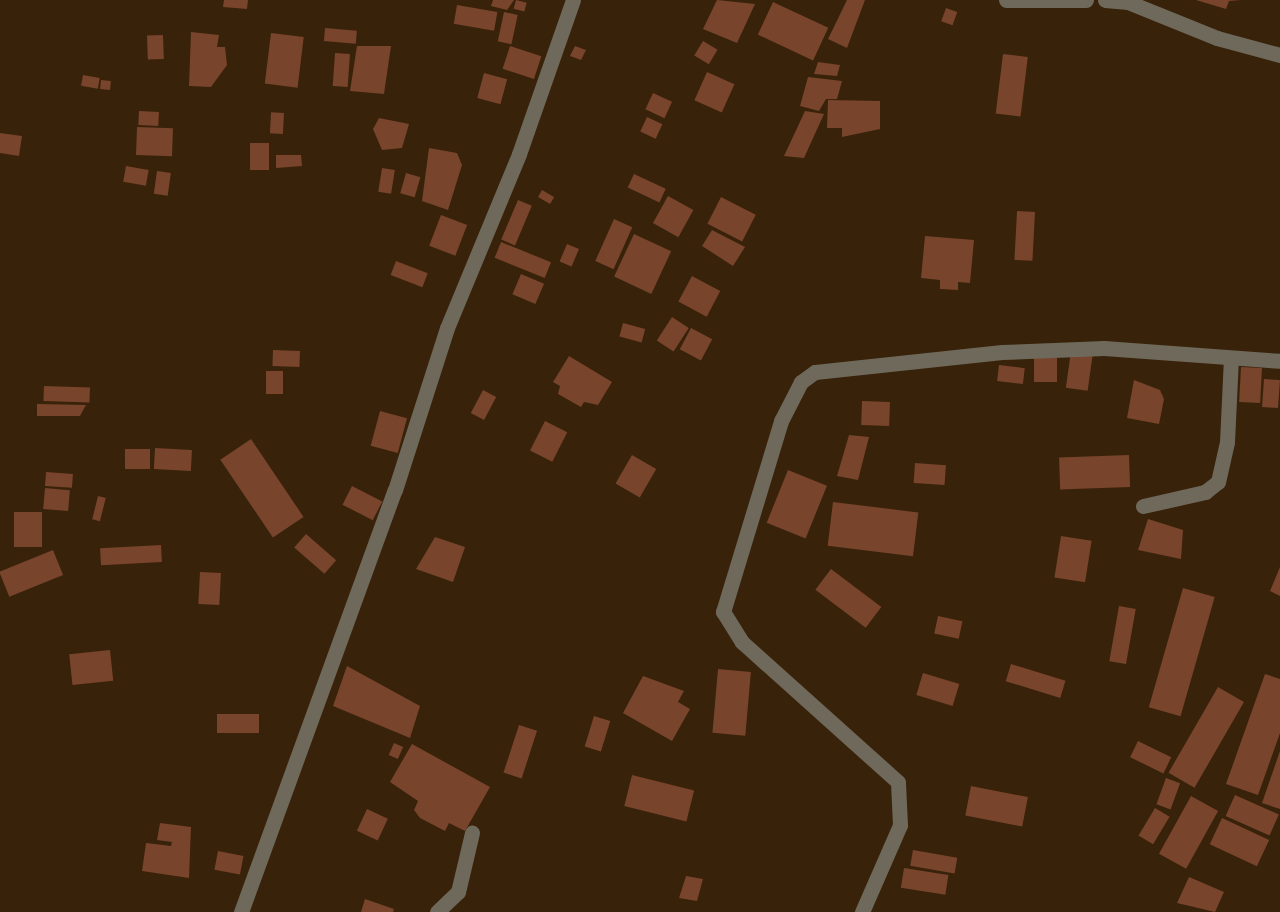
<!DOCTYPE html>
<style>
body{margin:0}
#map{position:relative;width:1280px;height:912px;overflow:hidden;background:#38220a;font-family:Commissioner,sans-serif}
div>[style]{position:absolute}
.building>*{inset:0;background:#78442b;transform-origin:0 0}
.minor>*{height:15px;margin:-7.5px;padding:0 7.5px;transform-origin:7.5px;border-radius:7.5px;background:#6f695b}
span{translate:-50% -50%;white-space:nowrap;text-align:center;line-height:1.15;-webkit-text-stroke:4.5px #180e05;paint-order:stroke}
</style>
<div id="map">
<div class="building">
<div style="clip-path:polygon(224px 0,248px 0,247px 9px,223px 7px)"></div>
<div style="clip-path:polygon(493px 0,514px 0,507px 10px,491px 6px)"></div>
<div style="left:516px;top:0;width:11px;height:9px;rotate:15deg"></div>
<div style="clip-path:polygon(717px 0,755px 4px,737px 43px,703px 29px)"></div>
<div style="clip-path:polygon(847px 0,865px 0,847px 48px,828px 39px)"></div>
<div style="clip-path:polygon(1196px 0,1241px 0,1229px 1px,1226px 9px)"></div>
<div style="left:773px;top:2px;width:61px;height:36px;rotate:25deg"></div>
<div style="left:457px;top:5px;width:41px;height:19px;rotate:10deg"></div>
<div style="left:946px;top:8px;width:12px;height:14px;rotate:20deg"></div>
<div style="left:504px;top:12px;width:14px;height:30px;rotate:12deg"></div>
<div style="left:325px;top:28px;width:32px;height:13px;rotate:5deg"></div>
<div style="clip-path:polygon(191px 32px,219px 35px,217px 47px,225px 47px,227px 65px,211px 87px,189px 86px)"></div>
<div style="left:271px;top:33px;width:33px;height:51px;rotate:7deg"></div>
<div style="left:163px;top:35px;width:24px;height:16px;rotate:88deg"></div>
<div style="left:703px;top:41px;width:17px;height:17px;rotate:31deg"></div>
<div style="clip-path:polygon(357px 46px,391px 46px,384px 94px,350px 91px)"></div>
<div style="left:510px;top:46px;width:33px;height:24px;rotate:18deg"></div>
<div style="clip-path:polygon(575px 46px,586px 50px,581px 60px,570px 56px)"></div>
<div style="left:335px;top:53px;width:15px;height:33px;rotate:4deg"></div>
<div style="left:1003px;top:54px;width:25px;height:60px;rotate:7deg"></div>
<div style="clip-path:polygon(818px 62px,840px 65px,837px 76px,814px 74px)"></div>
<div style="left:707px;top:72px;width:30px;height:31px;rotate:24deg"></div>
<div style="left:484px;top:73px;width:24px;height:26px;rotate:15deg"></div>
<div style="left:83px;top:75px;width:17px;height:11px;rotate:10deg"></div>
<div style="clip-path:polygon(808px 77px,842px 81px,837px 99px,826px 99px,819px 111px,800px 106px)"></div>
<div style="left:101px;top:80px;width:10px;height:9px;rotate:6deg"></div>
<div style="left:653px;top:93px;width:21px;height:18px;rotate:25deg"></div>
<div style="clip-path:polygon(828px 100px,880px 101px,880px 129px,842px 137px,842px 128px,827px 128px)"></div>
<div style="left:139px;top:111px;width:20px;height:14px;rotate:3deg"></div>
<div style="clip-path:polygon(805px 111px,824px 114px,804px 158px,784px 156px)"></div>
<div style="left:284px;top:113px;width:21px;height:13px;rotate:93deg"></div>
<div style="left:647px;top:117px;width:17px;height:16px;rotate:25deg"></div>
<div style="clip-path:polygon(379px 118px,409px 124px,402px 148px,382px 150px,373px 129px)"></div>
<div style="left:137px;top:127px;width:36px;height:28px;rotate:2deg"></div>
<div style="clip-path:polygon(0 133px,22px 136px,19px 156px,0 153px)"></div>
<div style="left:250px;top:143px;width:19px;height:27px"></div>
<div style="clip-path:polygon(429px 148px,457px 153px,462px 165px,448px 210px,422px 201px)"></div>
<div style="clip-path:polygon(276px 155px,301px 155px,302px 166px,276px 168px)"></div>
<div style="left:126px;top:166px;width:23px;height:16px;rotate:10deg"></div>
<div style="left:382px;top:168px;width:13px;height:24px;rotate:9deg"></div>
<div style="left:157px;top:171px;width:14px;height:23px;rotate:8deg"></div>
<div style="left:406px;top:173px;width:15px;height:21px;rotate:16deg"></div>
<div style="left:634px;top:174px;width:35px;height:15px;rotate:25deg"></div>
<div style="left:542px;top:190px;width:14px;height:8px;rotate:30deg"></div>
<div style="left:668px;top:196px;width:29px;height:31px;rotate:29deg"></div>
<div style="left:721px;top:197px;width:39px;height:30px;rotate:27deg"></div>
<div style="left:518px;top:200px;width:15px;height:43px;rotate:23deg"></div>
<div style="left:1017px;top:211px;width:18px;height:49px;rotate:3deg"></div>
<div style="left:441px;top:215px;width:28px;height:33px;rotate:21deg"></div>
<div style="left:614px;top:219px;width:20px;height:46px;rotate:24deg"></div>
<div style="clip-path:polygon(712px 230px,745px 247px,733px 266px,702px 246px)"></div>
<div style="left:634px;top:234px;width:41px;height:47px;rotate:25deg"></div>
<div style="clip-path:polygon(925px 236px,974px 240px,970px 283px,958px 282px,958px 290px,940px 289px,940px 280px,921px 278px)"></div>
<div style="left:501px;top:242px;width:54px;height:17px;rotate:22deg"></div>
<div style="left:567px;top:244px;width:13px;height:19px;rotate:23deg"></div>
<div style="left:396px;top:261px;width:34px;height:15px;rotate:21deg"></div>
<div style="left:521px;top:274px;width:25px;height:22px;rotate:23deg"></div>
<div style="left:692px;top:276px;width:32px;height:29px;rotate:28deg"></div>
<div style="left:672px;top:317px;width:20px;height:28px;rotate:33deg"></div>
<div style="left:623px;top:323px;width:23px;height:14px;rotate:15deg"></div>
<div style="left:691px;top:328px;width:24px;height:24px;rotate:28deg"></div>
<div style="left:273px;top:350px;width:27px;height:16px;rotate:2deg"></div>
<div style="left:1071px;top:351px;width:22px;height:37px;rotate:8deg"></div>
<div style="clip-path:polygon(569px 356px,612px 382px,598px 405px,584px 402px,581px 407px,558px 394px,560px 386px,553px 382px)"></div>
<div style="left:1034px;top:358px;width:23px;height:24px"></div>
<div style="left:999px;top:365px;width:26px;height:16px;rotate:7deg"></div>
<div style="left:1241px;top:367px;width:21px;height:35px;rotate:3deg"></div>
<div style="left:266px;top:371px;width:17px;height:23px"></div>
<div style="left:1264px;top:379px;width:16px;height:28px;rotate:4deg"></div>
<div style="clip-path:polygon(1134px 380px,1160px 390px,1164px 399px,1159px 424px,1127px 418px)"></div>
<div style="left:44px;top:386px;width:46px;height:15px;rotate:2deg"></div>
<div style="left:483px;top:390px;width:15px;height:26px;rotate:28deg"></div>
<div style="left:862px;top:401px;width:28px;height:24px;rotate:2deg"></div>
<div style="clip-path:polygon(37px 404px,86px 405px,80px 416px,37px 416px)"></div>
<div style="left:380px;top:411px;width:28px;height:36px;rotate:15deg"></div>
<div style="left:545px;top:421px;width:25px;height:33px;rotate:27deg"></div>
<div style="clip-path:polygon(849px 435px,869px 437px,858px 480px,837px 476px)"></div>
<div style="left:251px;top:439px;width:94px;height:37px;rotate:56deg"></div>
<div style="left:155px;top:448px;width:37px;height:21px;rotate:3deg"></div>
<div style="left:125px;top:449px;width:25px;height:20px"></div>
<div style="left:632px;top:455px;width:28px;height:33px;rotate:30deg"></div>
<div style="left:1129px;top:455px;width:32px;height:70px;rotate:88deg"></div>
<div style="left:915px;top:463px;width:31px;height:20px;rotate:4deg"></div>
<div style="left:788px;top:470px;width:42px;height:57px;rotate:22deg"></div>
<div style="left:46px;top:472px;width:27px;height:14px;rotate:4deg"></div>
<div style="left:352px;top:486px;width:34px;height:21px;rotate:27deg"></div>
<div style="left:45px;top:488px;width:25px;height:21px;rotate:5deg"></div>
<div style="left:98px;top:496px;width:8px;height:24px;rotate:14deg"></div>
<div style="left:833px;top:502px;width:86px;height:44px;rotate:7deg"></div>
<div style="left:42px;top:512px;width:35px;height:28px;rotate:90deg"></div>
<div style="clip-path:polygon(1148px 519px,1183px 530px,1181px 559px,1138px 550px)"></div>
<div style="left:306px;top:534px;width:40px;height:18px;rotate:41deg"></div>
<div style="left:1061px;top:536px;width:31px;height:42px;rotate:9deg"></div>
<div style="clip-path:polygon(435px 537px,465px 547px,453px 582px,416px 569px)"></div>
<div style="left:161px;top:545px;width:17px;height:61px;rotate:87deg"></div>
<div style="left:53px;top:550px;width:27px;height:58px;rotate:68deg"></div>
<div style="clip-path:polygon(1280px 567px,1280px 596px,1270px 591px)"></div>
<div style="left:831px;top:569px;width:63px;height:26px;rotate:37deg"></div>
<div style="left:200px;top:572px;width:21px;height:32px;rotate:3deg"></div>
<div style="left:1183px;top:588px;width:33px;height:124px;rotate:16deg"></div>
<div style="left:1119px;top:606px;width:17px;height:56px;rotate:10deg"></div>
<div style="left:938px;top:616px;width:25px;height:18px;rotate:12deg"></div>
<div style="left:110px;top:650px;width:31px;height:41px;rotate:84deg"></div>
<div style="left:1011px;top:664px;width:57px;height:18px;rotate:17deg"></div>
<div style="clip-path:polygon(347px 666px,420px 706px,410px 738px,333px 706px)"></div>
<div style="left:718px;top:669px;width:33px;height:64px;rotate:5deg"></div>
<div style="left:923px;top:673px;width:38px;height:23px;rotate:17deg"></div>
<div style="clip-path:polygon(1265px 674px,1280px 679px,1280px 733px,1258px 795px,1226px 784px)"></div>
<div style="clip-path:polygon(643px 676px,684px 691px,678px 702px,690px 709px,672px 741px,623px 713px)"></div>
<div style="left:1218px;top:687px;width:30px;height:99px;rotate:30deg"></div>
<div style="left:217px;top:714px;width:42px;height:19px"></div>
<div style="left:594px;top:716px;width:17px;height:32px;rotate:17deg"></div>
<div style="left:519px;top:725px;width:19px;height:50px;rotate:18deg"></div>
<div style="left:1138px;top:741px;width:37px;height:18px;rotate:26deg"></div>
<div style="left:394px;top:743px;width:10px;height:13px;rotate:24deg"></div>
<div style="clip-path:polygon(412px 744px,490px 787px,465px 831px,449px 823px,445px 831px,420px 818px,414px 810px,418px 801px,390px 782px)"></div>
<div style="clip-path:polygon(1280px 751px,1280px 809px,1262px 803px)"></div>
<div style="left:632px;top:775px;width:64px;height:32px;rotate:14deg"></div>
<div style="left:1166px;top:778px;width:15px;height:28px;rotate:20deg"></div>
<div style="left:971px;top:786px;width:58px;height:30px;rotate:11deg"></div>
<div style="left:1235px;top:795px;width:48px;height:23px;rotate:24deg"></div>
<div style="left:1191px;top:796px;width:31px;height:66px;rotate:29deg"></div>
<div style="left:1155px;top:808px;width:17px;height:32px;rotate:31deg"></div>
<div style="left:367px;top:809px;width:23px;height:24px;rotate:25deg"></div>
<div style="left:1222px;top:818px;width:52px;height:29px;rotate:25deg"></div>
<div style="clip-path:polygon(160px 823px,191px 827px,189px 878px,142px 871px,146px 843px,171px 846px,172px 842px,157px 840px)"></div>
<div style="left:913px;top:850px;width:45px;height:16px;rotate:10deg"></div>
<div style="left:218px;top:851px;width:26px;height:19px;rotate:11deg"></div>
<div style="left:904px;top:868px;width:45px;height:20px;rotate:9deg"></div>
<div style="clip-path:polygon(686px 876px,703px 879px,697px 901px,679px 898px)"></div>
<div style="clip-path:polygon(1189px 877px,1224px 892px,1215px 912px,1177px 903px)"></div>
<div style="clip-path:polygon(365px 899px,394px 909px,393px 912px,361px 912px)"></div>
</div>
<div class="minor">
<div style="left:1006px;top:0;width:80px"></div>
<div style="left:1105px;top:0;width:23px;rotate:5deg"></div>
<div style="left:1128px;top:2px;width:96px;rotate:22deg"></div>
<div style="left:1217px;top:38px;width:65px;rotate:15.1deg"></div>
<div style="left:1143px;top:506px;width:64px;rotate:-12.7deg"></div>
<div style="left:1205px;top:492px;width:16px;rotate:-38deg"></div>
<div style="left:1218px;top:482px;width:41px;rotate:-77.3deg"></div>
<div style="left:1227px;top:442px;width:84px;rotate:-87.3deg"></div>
<div style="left:241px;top:912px;width:449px;rotate:-70deg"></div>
<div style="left:395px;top:490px;width:170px;rotate:-72.2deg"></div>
<div style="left:447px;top:328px;width:188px;rotate:-67.5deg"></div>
<div style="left:519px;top:154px;width:163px;rotate:-70.7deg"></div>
<div style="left:437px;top:912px;width:29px;rotate:-44deg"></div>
<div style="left:458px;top:892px;width:61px;rotate:-76.7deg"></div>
<div style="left:862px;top:912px;width:95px;rotate:-66.4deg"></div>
<div style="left:900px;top:825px;width:43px;rotate:-92.7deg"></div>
<div style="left:898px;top:782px;width:210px;rotate:-138.1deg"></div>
<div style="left:742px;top:642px;width:36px;rotate:-122deg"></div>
<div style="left:723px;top:612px;width:200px;rotate:-73.1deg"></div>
<div style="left:781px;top:421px;width:44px;rotate:-62.9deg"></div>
<div style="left:801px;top:382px;width:17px;rotate:-36deg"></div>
<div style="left:815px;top:372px;width:188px;rotate:-6.1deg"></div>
<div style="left:1002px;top:352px;width:102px;rotate:-2.2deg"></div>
<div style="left:1104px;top:348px;width:176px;rotate:4.2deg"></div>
</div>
</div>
